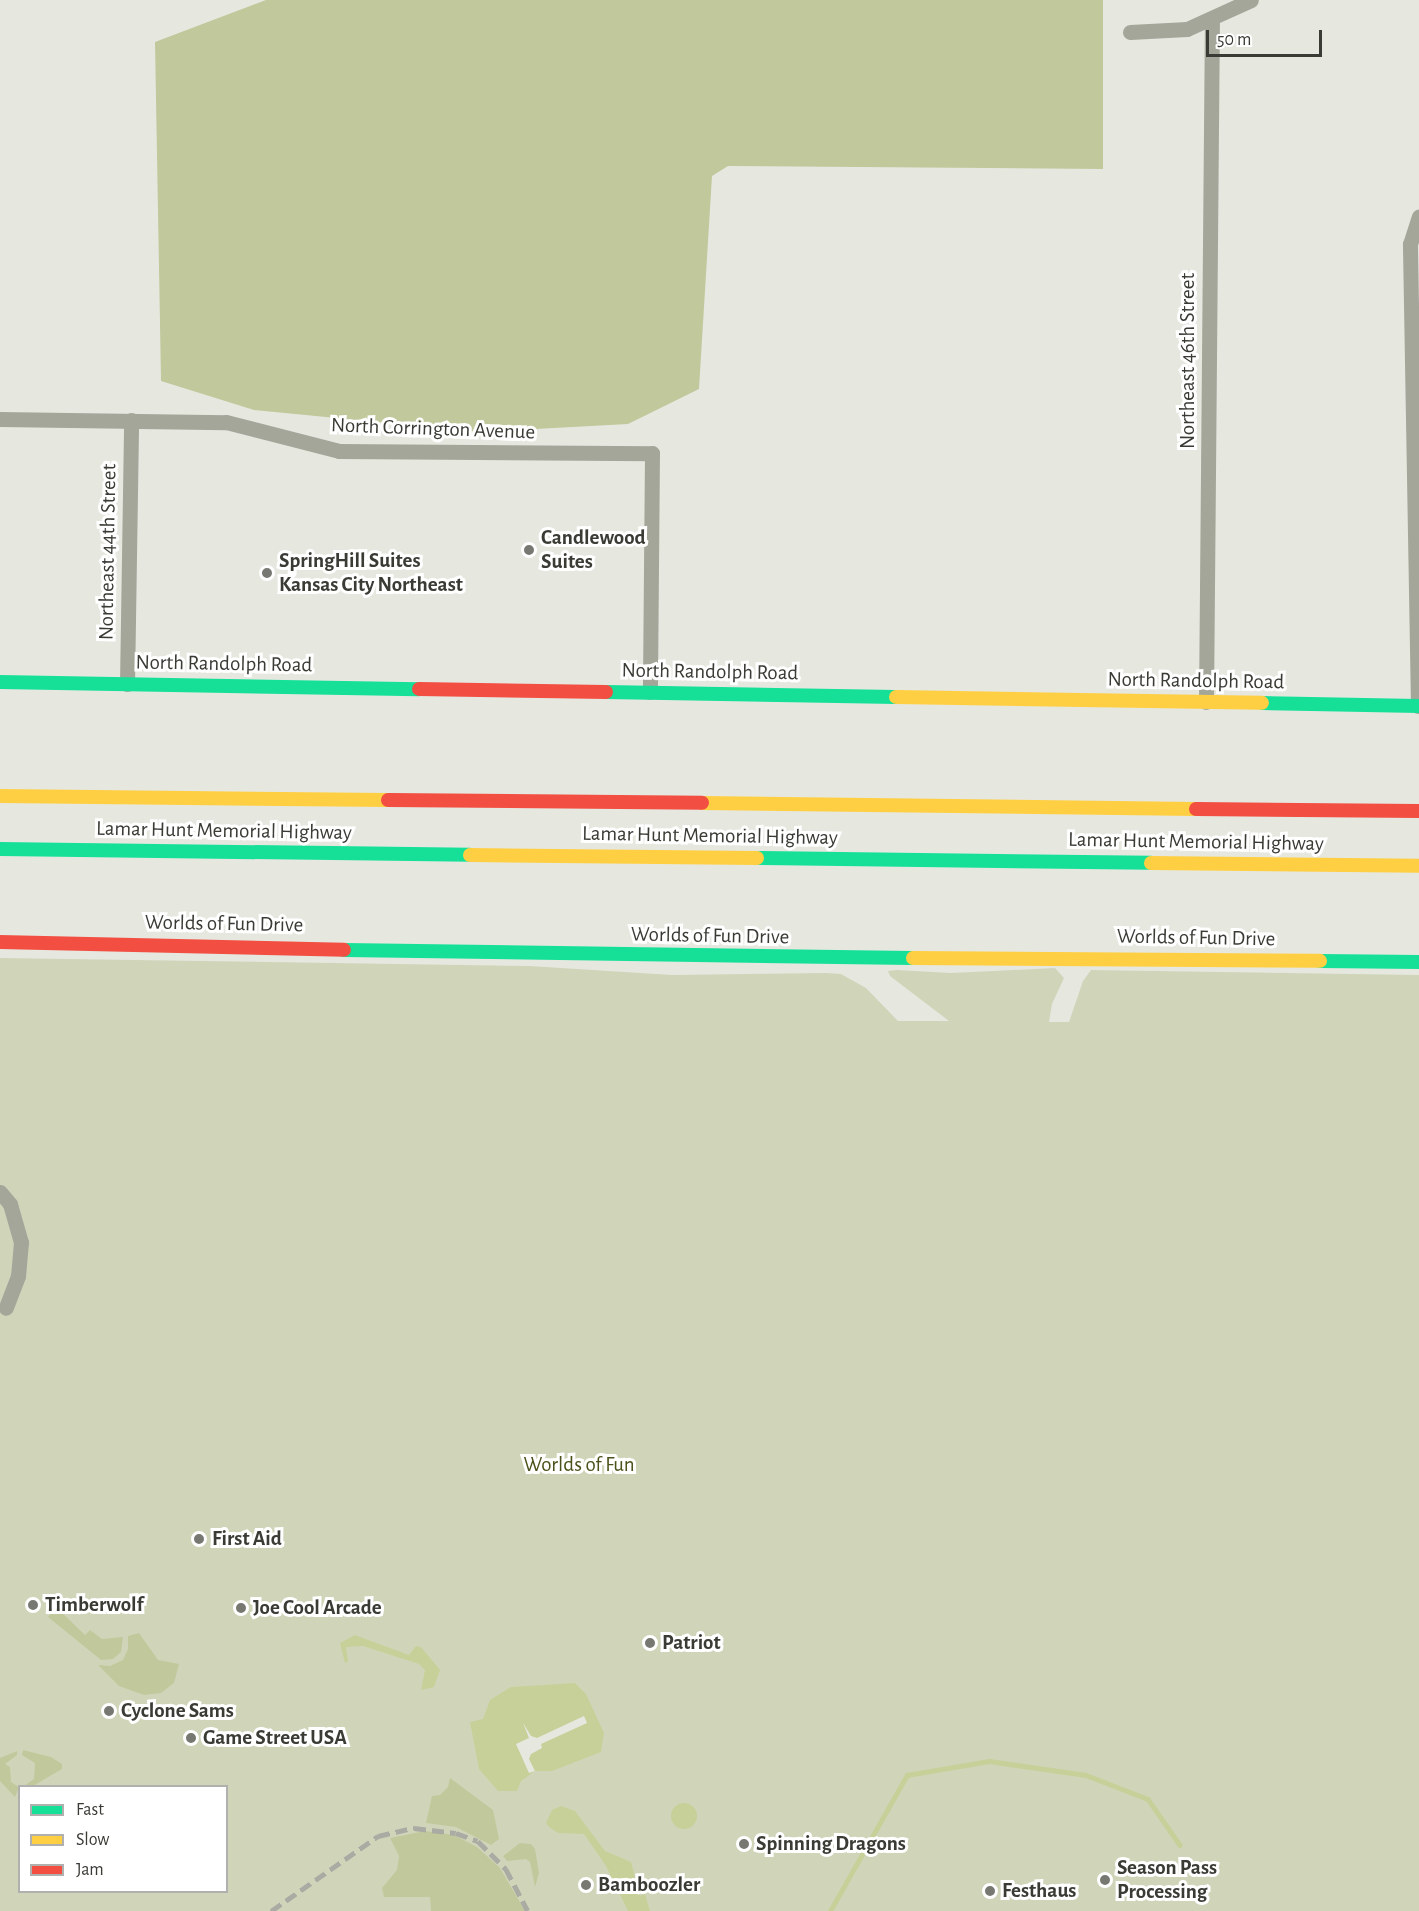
<!DOCTYPE html>
<style>
body{margin:0}
#map{position:relative;width:1419px;height:1911px;overflow:hidden;background:#e6e8e0;font-family:"Alegreya Sans",sans-serif}
div>[style]{position:absolute}
.green>*{inset:0;background:#d0d5ba}
.forest>*{inset:0;background:#c1c89b}
.water>*{inset:0;background:#c7d098}
.round{border-radius:50%}
.pier>*{inset:0;background:#e6e8e0}
.stream>*{height:4.5px;margin:-2.25px;padding:0 2.25px;transform-origin:2.25px;border-radius:2.25px;background:#c7d098}
.street>*{height:15px;margin:-7.5px;padding:0 7.5px;transform-origin:7.5px;border-radius:7.5px;background:#a4a69a}
.fast>*{height:14px;margin:-7px;padding:0 7px;transform-origin:7px;border-radius:7px;background:#16e098}
.slow>*{height:14px;margin:-7px;padding:0 7px;transform-origin:7px;border-radius:7px;background:#ffcf43}
.jam>*{height:14px;margin:-7px;padding:0 7px;transform-origin:7px;border-radius:7px;background:#f24e42}
.rail>*{height:4.5px;margin-top:-2.25px;transform-origin:0;background:repeating-linear-gradient(90deg,#aaaba3 0 12px,transparent 0 18px)}
.dots>*{width:16px;height:16px;translate:-50% -50%;box-sizing:border-box;border:3px solid #fff;border-radius:50%}
span{translate:-50% -50%;white-space:nowrap;text-align:center;line-height:1.15;-webkit-text-stroke:6px #fff;paint-order:stroke}
.street-label{font-size:21px;color:#3a3b35}
.poi-label{font-size:21px;color:#3a3b35;font-weight:700}
.left{translate:0 -50%;text-align:left}
.park-label{font-size:21px;color:#4c521a}
.legend{position:absolute;left:18px;top:1785px;width:210px;height:108px;box-sizing:border-box;background:#fff;border:2px solid #b0b1ae;margin:0;padding:8px 10px;list-style:none;font-size:18px;color:#3a3b35}
.legend li{display:flex;align-items:center;gap:12px;height:30px}
.legend b{width:30px;border:2px solid #b0b1ae}
.scale{position:absolute;left:1206px;top:30px;width:116px;height:27px;box-sizing:border-box;border:3px solid #3a3b35;border-top:0;padding-left:8px;font-size:18px;line-height:21px;white-space:nowrap;color:#3a3b35;-webkit-text-stroke:4px #fff;paint-order:stroke}
</style>
<div id="map">
<div class="green">
<div style="clip-path:polygon(evenodd,0 958px,530px 966px,672px 975px,827px 973px,841px 974px,866px 988px,898px 1021px,949px 1021px,890px 976px,888px 971px,897px 970px,951px 973px,1055px 968px,1064px 978px,1052px 1004px,1049px 1022px,1069px 1022px,1083px 981px,1091px 970px,1419px 975px,1419px 1911px,0 1911px,0 958px,20px 1786px,226px 1786px,226px 1892px,20px 1892px,20px 1786px)"></div>
</div>
<div class="forest">
<div style="clip-path:polygon(266px 0,1103px 0,1103px 169px,728px 166px,712px 176px,699px 389px,628px 424px,480px 432px,254px 410px,161px 381px,155px 42px)"></div>
<div style="clip-path:polygon(56px 1607px,85px 1635px,90px 1630px,102px 1639px,123px 1637px,121px 1652px,113px 1659px,101px 1660px,48px 1617px)"></div>
<div style="clip-path:polygon(139px 1633px,158px 1660px,179px 1664px,174px 1683px,161px 1693px,144px 1695px,119px 1686px,98px 1665px,110px 1666px,123px 1660px,128px 1649px,128px 1636px)"></div>
<div style="clip-path:polygon(23px 1750px,51px 1757px,62px 1764px,62px 1769px,33px 1786px,24px 1786px,34px 1779px,35px 1763px,22px 1755px)"></div>
<div style="clip-path:polygon(17px 1751px,17px 1755px,5px 1764px,10px 1767px,11px 1782px,19px 1787px,15px 1797px,0 1781px,0 1758px)"></div>
<div style="clip-path:polygon(450px 1778px,493px 1810px,499px 1839px,491px 1845px,456px 1827px,426px 1823px,432px 1796px,440px 1795px,448px 1787px)"></div>
<div style="clip-path:polygon(425px 1831px,454px 1835px,477px 1847px,500px 1868px,525px 1911px,431px 1911px,430px 1897px,384px 1897px,382px 1888px,397px 1870px,399px 1856px,390px 1838px)"></div>
<div style="clip-path:polygon(520px 1843px,531px 1844px,535px 1849px,539px 1873px,535px 1887px,530px 1862px,526px 1859px,507px 1861px,503px 1856px)"></div>
</div>
<div class="water">
<div style="clip-path:polygon(355px 1635px,409px 1655px,416px 1646px,421px 1647px,440px 1670px,434px 1687px,421px 1690px,425px 1670px,419px 1664px,363px 1646px,346px 1647px,348px 1662px,345px 1663px,340px 1643px)"></div>
<div style="clip-path:polygon(575px 1683px,586px 1694px,604px 1733px,601px 1752px,552px 1771px,535px 1771px,521px 1781px,517px 1791px,498px 1791px,479px 1769px,470px 1722px,483px 1719px,490px 1700px,511px 1687px)"></div>
<div class="round" style="left:671px;top:1803px;width:26px;height:26px"></div>
<div style="clip-path:polygon(561px 1806px,575px 1811px,605px 1851px,631px 1862px,640px 1896px,645px 1894px,650px 1911px,628px 1911px,606px 1866px,584px 1834px,558px 1833px,549px 1827px,546px 1823px,552px 1810px)"></div>
</div>
<div class="pier">
<div style="clip-path:polygon(584px 1716px,587px 1723px,541px 1744px,542px 1748px,531px 1754px,529px 1759px,535px 1771px,529px 1773px,516px 1744px,529px 1738px,523px 1723px,531px 1736px,537px 1738px)"></div>
</div>
<div class="stream">
<div style="left:830px;top:1911px;width:156px;rotate:-60.5deg"></div>
<div style="left:907px;top:1775px;width:83px;rotate:-9.7deg"></div>
<div style="left:989px;top:1761px;width:98px;rotate:8.2deg"></div>
<div style="left:1086px;top:1775px;width:66px;rotate:21.2deg"></div>
<div style="left:1148px;top:1799px;width:56px;rotate:55.2deg"></div>
</div>
<div class="street">
<div style="left:1130px;top:32px;width:57px;rotate:-3deg"></div>
<div style="left:1187px;top:29px;width:70px;rotate:-24.4deg"></div>
<div style="left:0;top:419px;width:226px;rotate:0.8deg"></div>
<div style="left:226px;top:422px;width:117px;rotate:14.4deg"></div>
<div style="left:339px;top:451px;width:313px;rotate:0.4deg"></div>
<div style="left:652px;top:453px;width:239px;rotate:90.5deg"></div>
<div style="left:127px;top:684px;width:264px;rotate:-89.1deg"></div>
<div style="left:1206px;top:702px;width:682px;rotate:-89.5deg"></div>
<div style="left:1418px;top:706px;width:462px;rotate:-91deg"></div>
<div style="left:1410px;top:244px;width:29px;rotate:-72deg"></div>
<div style="left:0;top:1192px;width:16px;rotate:50deg"></div>
<div style="left:10px;top:1204px;width:40px;rotate:74deg"></div>
<div style="left:21px;top:1242px;width:34px;rotate:95deg"></div>
<div style="left:18px;top:1276px;width:34px;rotate:111deg"></div>
</div>
<div class="fast">
<div style="left:0;top:682px;width:419px;rotate:1deg"></div>
<div style="left:606px;top:692px;width:290px;rotate:1deg"></div>
<div style="left:1262px;top:703px;width:157px;rotate:1.1deg"></div>
<div style="left:0;top:849px;width:470px;rotate:0.7deg"></div>
<div style="left:757px;top:858px;width:394px;rotate:0.7deg"></div>
<div style="left:344px;top:950px;width:569px;rotate:0.81deg"></div>
<div style="left:1320px;top:961px;width:99px;rotate:0.6deg"></div>
</div>
<div class="slow">
<div style="left:896px;top:697px;width:366px;rotate:0.9deg"></div>
<div style="left:0;top:796px;width:388px;rotate:0.6deg"></div>
<div style="left:702px;top:803px;width:494px;rotate:0.7deg"></div>
<div style="left:470px;top:855px;width:287px;rotate:0.6deg"></div>
<div style="left:1151px;top:863px;width:268px;rotate:0.6deg"></div>
<div style="left:913px;top:958px;width:407px;rotate:0.4deg"></div>
</div>
<div class="jam">
<div style="left:419px;top:689px;width:187px;rotate:0.9deg"></div>
<div style="left:388px;top:800px;width:314px;rotate:0.5deg"></div>
<div style="left:1196px;top:809px;width:223px;rotate:0.5deg"></div>
<div style="left:0;top:942px;width:344px;rotate:1.3deg"></div>
</div>
<div class="rail">
<div style="left:271px;top:1911px;width:131px;rotate:-35deg"></div>
<div style="left:378px;top:1836px;width:37px;rotate:-13deg"></div>
<div style="left:414px;top:1828px;width:42px;rotate:6.8deg"></div>
<div style="left:456px;top:1833px;width:23px;rotate:20deg"></div>
<div style="left:478px;top:1841px;width:40px;rotate:45deg"></div>
<div style="left:506px;top:1869px;width:47px;rotate:62.4deg"></div>
</div>
<div class="dots">
<div style="left:529px;top:550px;background:#767871"></div>
<div style="left:267px;top:573px;background:#767871"></div>
<div style="left:199px;top:1539px;background:#767871"></div>
<div style="left:33px;top:1605px;background:#767871"></div>
<div style="left:241px;top:1608px;background:#767871"></div>
<div style="left:650px;top:1643px;background:#767871"></div>
<div style="left:109px;top:1711px;background:#767871"></div>
<div style="left:191px;top:1738px;background:#767871"></div>
<div style="left:744px;top:1844px;background:#767871"></div>
<div style="left:1105px;top:1880px;background:#767871"></div>
<div style="left:586px;top:1885px;background:#767871"></div>
<div style="left:990px;top:1891px;background:#767871"></div>
</div>
<div class="street-label">
<span style="left:1188px;top:361px;rotate:-90deg">Northeast 46th Street</span>
<span style="left:433px;top:429px;rotate:2deg">North Corrington Avenue</span>
<span style="left:108px;top:552px;rotate:-89deg">Northeast 44th Street</span>
<span style="left:224px;top:664px;rotate:1deg">North Randolph Road</span>
<span style="left:710px;top:672px;rotate:1deg">North Randolph Road</span>
<span style="left:1196px;top:681px;rotate:1deg">North Randolph Road</span>
<span style="left:224px;top:831px;rotate:1deg">Lamar Hunt Memorial Highway</span>
<span style="left:710px;top:836px;rotate:1deg">Lamar Hunt Memorial Highway</span>
<span style="left:1196px;top:842px;rotate:1deg">Lamar Hunt Memorial Highway</span>
<span style="left:224px;top:924px;rotate:1deg">Worlds of Fun Drive</span>
<span style="left:710px;top:936px;rotate:1deg">Worlds of Fun Drive</span>
<span style="left:1196px;top:938px;rotate:1deg">Worlds of Fun Drive</span>
</div>
<div class="poi-label">
<span class="left" style="left:541px;top:550px">Candlewood<br>Suites</span>
<span class="left" style="left:279px;top:573px">SpringHill Suites<br>Kansas City Northeast</span>
<span class="left" style="left:212px;top:1539px">First Aid</span>
<span class="left" style="left:45px;top:1605px">Timberwolf</span>
<span class="left" style="left:253px;top:1608px">Joe Cool Arcade</span>
<span class="left" style="left:662px;top:1643px">Patriot</span>
<span class="left" style="left:121px;top:1711px">Cyclone Sams</span>
<span class="left" style="left:203px;top:1738px">Game Street USA</span>
<span class="left" style="left:756px;top:1844px">Spinning Dragons</span>
<span class="left" style="left:1117px;top:1880px">Season Pass<br>Processing</span>
<span class="left" style="left:598px;top:1885px">Bamboozler</span>
<span class="left" style="left:1002px;top:1891px">Festhaus</span>
</div>
<div class="park-label">
<span style="left:579px;top:1465px">Worlds of Fun</span>
</div>
<ul class="legend">
<li><b style="height:8px;background:#16e098"></b>Fast</li>
<li><b style="height:8px;background:#ffcf43"></b>Slow</li>
<li><b style="height:8px;background:#f24e42"></b>Jam</li>
</ul>
<div class="scale">50 m</div>
</div>
